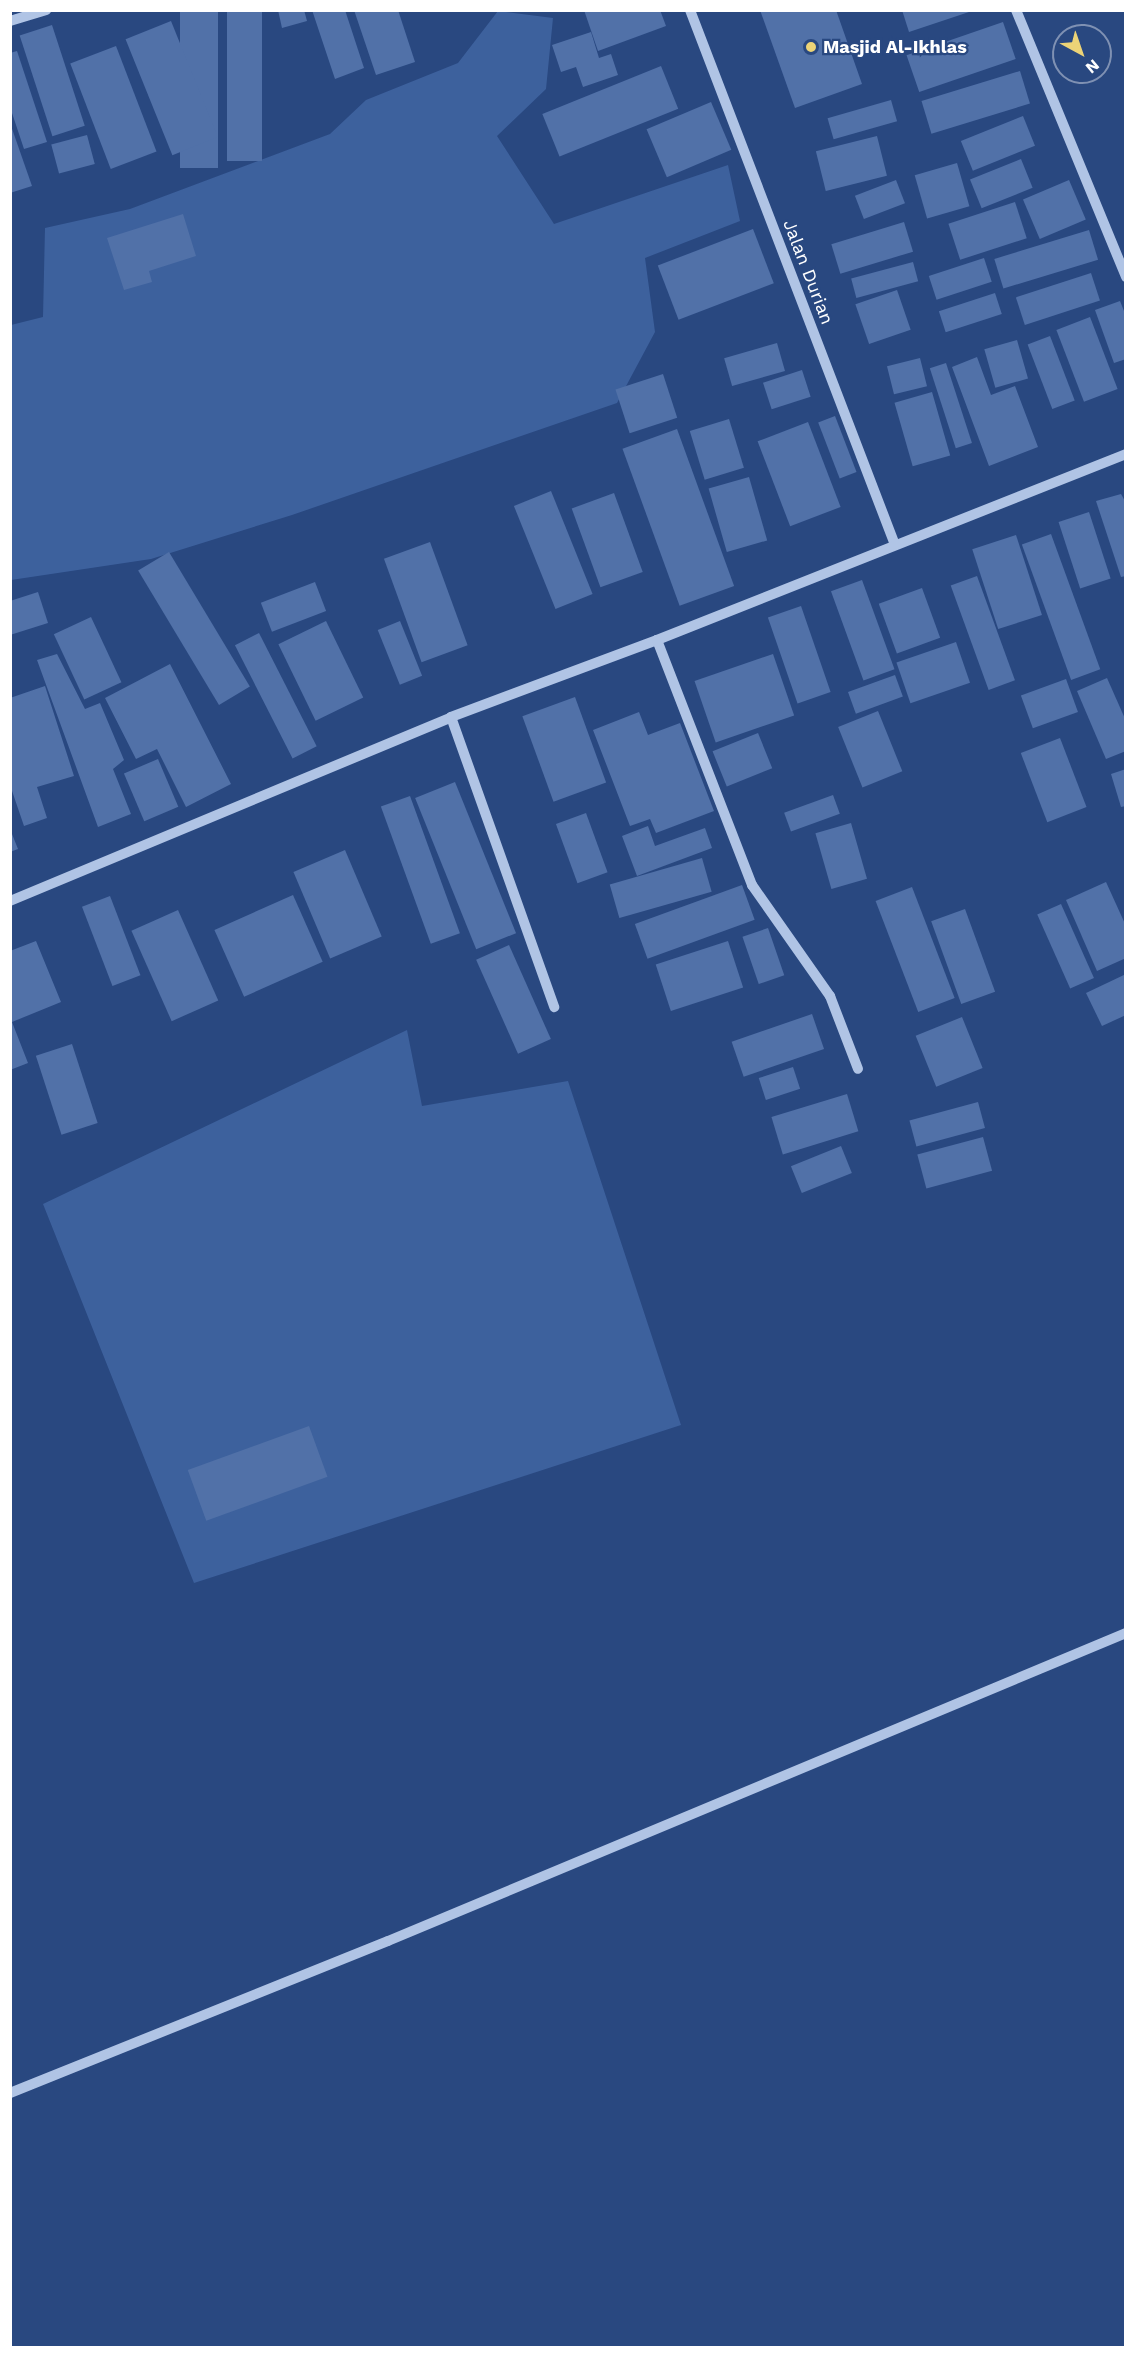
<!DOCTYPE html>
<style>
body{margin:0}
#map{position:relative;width:1136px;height:2358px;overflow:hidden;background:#294880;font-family:"Work Sans",sans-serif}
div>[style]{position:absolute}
.green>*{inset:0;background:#3d619d}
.building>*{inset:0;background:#5171a8;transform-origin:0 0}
.minor>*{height:10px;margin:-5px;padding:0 5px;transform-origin:5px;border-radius:5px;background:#b0c4e5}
.dots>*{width:16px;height:16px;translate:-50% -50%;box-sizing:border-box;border:3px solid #294880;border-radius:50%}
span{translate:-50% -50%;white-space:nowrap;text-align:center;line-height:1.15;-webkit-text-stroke:4.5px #294880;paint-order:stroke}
.poi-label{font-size:18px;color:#fff;font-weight:700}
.left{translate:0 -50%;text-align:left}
.street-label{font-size:18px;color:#fff}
.frame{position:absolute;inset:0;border:12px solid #fff;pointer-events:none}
.north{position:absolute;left:1052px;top:24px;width:60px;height:60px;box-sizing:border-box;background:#294880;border:2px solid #7f91b3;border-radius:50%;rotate:140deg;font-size:16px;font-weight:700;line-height:24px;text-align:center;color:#fff}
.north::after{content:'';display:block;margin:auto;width:21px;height:27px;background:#ecd377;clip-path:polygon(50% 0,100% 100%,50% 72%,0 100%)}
</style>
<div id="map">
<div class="green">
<div style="clip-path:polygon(498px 11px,553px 18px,546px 89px,497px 136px,554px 224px,728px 165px,740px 221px,645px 258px,655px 332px,617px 403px,292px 515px,151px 559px,11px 580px,11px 325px,43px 317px,45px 228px,130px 209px,330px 134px,366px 100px,458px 63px)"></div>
<div style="clip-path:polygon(407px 1030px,422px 1106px,568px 1081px,681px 1425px,194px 1583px,43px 1204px)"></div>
</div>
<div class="building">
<div style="left:180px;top:10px;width:38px;height:158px"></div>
<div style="left:227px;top:10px;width:35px;height:151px"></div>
<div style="clip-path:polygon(278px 10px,304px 10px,307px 21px,282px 28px)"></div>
<div style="clip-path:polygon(312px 10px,345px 10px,364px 68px,335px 79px)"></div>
<div style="clip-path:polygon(354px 10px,398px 10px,415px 62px,376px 75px)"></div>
<div style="clip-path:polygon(584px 10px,660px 10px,666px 26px,598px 51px)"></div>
<div style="clip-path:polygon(760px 10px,836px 10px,862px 84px,795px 108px)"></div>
<div style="clip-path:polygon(902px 10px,972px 10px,972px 11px,909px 32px)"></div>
<div style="left:171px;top:21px;width:125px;height:49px;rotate:68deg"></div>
<div style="left:1003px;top:22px;width:39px;height:102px;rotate:71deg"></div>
<div style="left:52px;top:25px;width:106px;height:34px;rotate:72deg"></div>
<div style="clip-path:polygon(591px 32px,599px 58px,611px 54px,618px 75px,583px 87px,576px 67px,561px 72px,552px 45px)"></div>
<div style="left:116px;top:46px;width:113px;height:49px;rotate:69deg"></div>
<div style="clip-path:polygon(17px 51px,47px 142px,24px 149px,10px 107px,10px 53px)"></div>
<div style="left:661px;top:66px;width:46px;height:128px;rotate:68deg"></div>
<div style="left:1020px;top:71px;width:34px;height:103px;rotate:73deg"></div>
<div style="left:891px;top:100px;width:22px;height:66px;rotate:74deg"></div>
<div style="left:711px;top:102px;width:52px;height:70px;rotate:67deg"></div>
<div style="left:1023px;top:116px;width:32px;height:67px;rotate:68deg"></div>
<div style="clip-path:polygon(10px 123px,32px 186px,10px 193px)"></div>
<div style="left:87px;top:135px;width:30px;height:37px;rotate:75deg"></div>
<div style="left:877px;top:136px;width:41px;height:63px;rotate:76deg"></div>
<div style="left:1021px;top:159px;width:31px;height:55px;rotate:68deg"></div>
<div style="left:957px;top:163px;width:45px;height:44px;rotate:74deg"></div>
<div style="left:896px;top:180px;width:25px;height:44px;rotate:69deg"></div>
<div style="left:1069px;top:180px;width:43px;height:50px;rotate:67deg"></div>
<div style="left:1015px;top:202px;width:38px;height:70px;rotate:72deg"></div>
<div style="clip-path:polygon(183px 214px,196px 256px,149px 271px,152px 282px,124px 290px,107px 238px)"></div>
<div style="left:904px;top:222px;width:31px;height:76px;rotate:73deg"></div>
<div style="left:753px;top:229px;width:58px;height:102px;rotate:69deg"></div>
<div style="left:1089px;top:230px;width:31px;height:99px;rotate:73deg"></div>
<div style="left:984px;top:258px;width:25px;height:58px;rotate:72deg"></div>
<div style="left:913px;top:262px;width:20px;height:64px;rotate:75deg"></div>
<div style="left:1091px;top:273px;width:29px;height:79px;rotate:72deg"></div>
<div style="left:897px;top:290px;width:42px;height:44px;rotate:71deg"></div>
<div style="left:995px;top:293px;width:22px;height:59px;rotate:72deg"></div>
<div style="clip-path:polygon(1120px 301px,1126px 316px,1126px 359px,1114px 363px,1095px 310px)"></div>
<div style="left:1090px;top:317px;width:77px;height:36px;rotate:69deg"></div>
<div style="left:1050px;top:336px;width:69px;height:24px;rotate:69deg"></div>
<div style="left:1017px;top:340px;width:40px;height:34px;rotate:74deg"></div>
<div style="left:777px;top:343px;width:29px;height:55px;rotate:74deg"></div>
<div style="clip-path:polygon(977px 357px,991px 395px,1015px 386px,1038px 447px,989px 466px,952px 367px)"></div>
<div style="left:920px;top:358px;width:29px;height:34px;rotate:76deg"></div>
<div style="left:946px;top:363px;width:84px;height:17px;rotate:72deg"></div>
<div style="left:802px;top:370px;width:28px;height:41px;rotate:72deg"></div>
<div style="left:663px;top:374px;width:46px;height:50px;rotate:72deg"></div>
<div style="left:932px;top:392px;width:66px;height:39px;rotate:74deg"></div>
<div style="left:835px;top:416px;width:60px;height:18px;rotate:69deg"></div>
<div style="left:729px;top:419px;width:51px;height:41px;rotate:73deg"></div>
<div style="left:808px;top:422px;width:91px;height:54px;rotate:69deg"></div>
<div style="left:677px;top:429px;width:167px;height:58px;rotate:70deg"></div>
<div style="left:749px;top:477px;width:66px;height:42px;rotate:74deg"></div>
<div style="left:551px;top:491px;width:111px;height:40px;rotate:68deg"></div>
<div style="left:614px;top:493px;width:84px;height:45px;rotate:70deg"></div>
<div style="clip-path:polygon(1121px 494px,1126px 503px,1126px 576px,1121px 577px,1096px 501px)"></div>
<div style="left:1089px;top:512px;width:70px;height:32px;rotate:72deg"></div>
<div style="left:1051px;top:534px;width:144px;height:31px;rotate:70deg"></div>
<div style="left:1016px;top:535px;width:84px;height:46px;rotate:72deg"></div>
<div style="left:430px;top:542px;width:110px;height:49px;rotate:70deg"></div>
<div style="left:169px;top:552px;width:157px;height:36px;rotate:59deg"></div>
<div style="left:977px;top:576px;width:111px;height:28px;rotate:70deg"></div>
<div style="left:862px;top:580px;width:95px;height:33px;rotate:70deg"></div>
<div style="left:315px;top:582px;width:31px;height:58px;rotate:69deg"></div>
<div style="left:922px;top:588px;width:53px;height:46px;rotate:70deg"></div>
<div style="clip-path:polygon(38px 592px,48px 623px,10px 635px,10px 601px)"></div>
<div style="left:801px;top:606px;width:91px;height:35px;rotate:71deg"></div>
<div style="left:91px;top:617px;width:72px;height:41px;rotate:65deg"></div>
<div style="left:326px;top:621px;width:85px;height:53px;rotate:64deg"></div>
<div style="left:400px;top:621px;width:59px;height:24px;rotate:68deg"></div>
<div style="left:259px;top:633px;width:127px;height:27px;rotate:63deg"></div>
<div style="left:956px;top:642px;width:43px;height:63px;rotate:71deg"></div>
<div style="clip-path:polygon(57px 654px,85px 709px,100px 703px,124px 760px,113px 769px,131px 814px,98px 827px,37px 660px)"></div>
<div style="left:773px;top:654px;width:65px;height:83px;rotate:71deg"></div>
<div style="clip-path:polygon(170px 664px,231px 784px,186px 807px,157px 749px,136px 759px,105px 698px)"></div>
<div style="left:895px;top:675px;width:23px;height:50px;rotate:70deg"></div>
<div style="clip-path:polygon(1107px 678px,1126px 721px,1126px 751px,1106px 759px,1077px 691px)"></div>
<div style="left:1066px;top:679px;width:35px;height:48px;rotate:70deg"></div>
<div style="clip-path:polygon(45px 686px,74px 776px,37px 787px,47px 818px,24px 826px,10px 785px,10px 698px)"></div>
<div style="left:575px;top:697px;width:91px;height:56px;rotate:70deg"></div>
<div style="left:878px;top:711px;width:65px;height:43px;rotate:68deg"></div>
<div style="clip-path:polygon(639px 712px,648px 735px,680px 723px,714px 811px,656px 833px,650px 819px,630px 826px,593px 730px)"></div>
<div style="left:758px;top:733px;width:38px;height:49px;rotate:68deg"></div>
<div style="left:1060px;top:738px;width:74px;height:42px;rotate:69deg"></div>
<div style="left:158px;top:759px;width:52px;height:37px;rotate:67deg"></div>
<div style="clip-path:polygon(1126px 769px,1126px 806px,1121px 807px,1111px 774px)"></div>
<div style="left:455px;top:782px;width:163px;height:43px;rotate:68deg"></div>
<div style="left:833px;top:795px;width:20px;height:52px;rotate:70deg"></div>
<div style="left:410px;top:796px;width:146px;height:31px;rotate:70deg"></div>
<div style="left:586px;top:813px;width:63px;height:32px;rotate:70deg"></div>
<div style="left:851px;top:823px;width:58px;height:37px;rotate:74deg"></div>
<div style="clip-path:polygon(648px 826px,655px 846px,705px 828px,712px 848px,637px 876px,622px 836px)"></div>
<div style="clip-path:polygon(10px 829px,18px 849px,10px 852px)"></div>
<div style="left:345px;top:850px;width:94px;height:56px;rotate:67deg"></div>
<div style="left:702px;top:858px;width:35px;height:96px;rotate:74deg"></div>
<div style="clip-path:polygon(1106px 882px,1126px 926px,1126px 958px,1097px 971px,1066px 900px)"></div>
<div style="left:742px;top:885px;width:37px;height:114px;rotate:70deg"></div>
<div style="left:912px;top:887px;width:119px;height:39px;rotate:69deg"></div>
<div style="left:293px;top:895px;width:73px;height:86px;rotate:66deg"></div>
<div style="left:110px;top:896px;width:85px;height:30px;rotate:69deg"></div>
<div style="left:1061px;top:904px;width:81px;height:26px;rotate:66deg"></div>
<div style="left:965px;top:909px;width:88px;height:36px;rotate:70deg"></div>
<div style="left:178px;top:910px;width:99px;height:51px;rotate:66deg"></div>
<div style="left:768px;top:928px;width:50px;height:27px;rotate:71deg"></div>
<div style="clip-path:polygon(36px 941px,61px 1002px,12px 1022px,28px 1063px,10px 1070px,10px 951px)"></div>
<div style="left:728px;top:941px;width:49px;height:76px;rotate:72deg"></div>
<div style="left:509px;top:945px;width:103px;height:36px;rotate:66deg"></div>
<div style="clip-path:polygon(1126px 974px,1126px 1015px,1102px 1026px,1086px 993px)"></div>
<div style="left:812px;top:1014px;width:37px;height:85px;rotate:71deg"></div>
<div style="left:962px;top:1017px;width:55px;height:50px;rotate:68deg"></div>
<div style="left:72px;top:1044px;width:83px;height:38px;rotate:72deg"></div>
<div style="left:793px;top:1067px;width:23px;height:36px;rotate:72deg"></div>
<div style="left:847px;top:1094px;width:39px;height:79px;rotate:73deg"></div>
<div style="left:978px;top:1102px;width:27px;height:71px;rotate:75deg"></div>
<div style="left:983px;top:1137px;width:35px;height:68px;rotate:75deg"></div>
<div style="left:841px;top:1146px;width:29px;height:54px;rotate:68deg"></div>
<div style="left:309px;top:1426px;width:54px;height:129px;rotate:70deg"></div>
</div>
<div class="minor">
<div style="left:690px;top:10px;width:573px;rotate:69.03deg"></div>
<div style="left:1016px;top:10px;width:289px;rotate:67.6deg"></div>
<div style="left:10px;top:21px;width:38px;rotate:-17deg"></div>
<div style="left:657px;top:640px;width:263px;rotate:68.8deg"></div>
<div style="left:752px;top:885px;width:136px;rotate:54.9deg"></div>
<div style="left:830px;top:996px;width:78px;rotate:69deg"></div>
<div style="left:451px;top:717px;width:308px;rotate:70.4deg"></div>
<div style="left:10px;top:901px;width:478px;rotate:-22.6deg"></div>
<div style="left:451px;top:717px;width:220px;rotate:-20.5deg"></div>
<div style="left:657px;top:640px;width:505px;rotate:-21.63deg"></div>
<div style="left:10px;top:2093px;width:407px;rotate:-21.9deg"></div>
<div style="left:388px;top:1941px;width:800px;rotate:-22.65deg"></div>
</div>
<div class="dots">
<div style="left:811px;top:47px;background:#ecd377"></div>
</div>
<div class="poi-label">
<span class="left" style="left:823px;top:47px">Masjid Al-Ikhlas</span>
</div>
<div class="street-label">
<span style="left:808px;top:272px;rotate:69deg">Jalan Durian</span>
</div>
<div class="frame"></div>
<div class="north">N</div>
</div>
